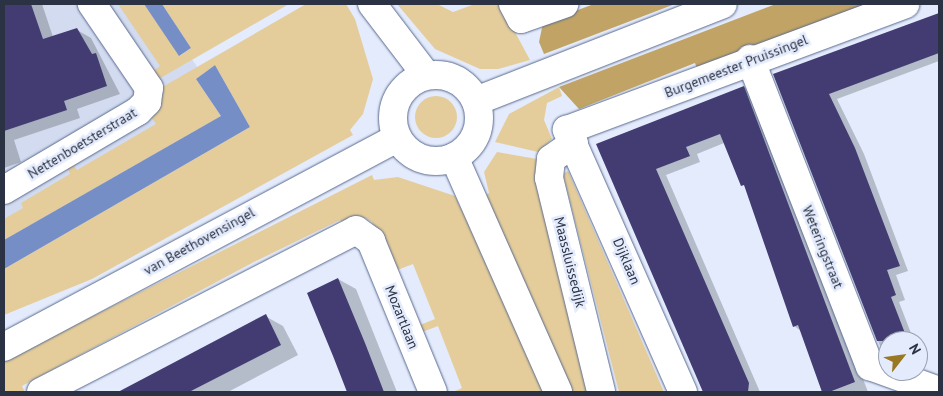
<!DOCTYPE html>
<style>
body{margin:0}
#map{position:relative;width:943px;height:396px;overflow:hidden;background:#e3ebfc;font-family:"PT Sans",sans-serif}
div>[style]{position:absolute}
.built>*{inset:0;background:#d2dbef}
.green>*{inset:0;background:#e4cd9a}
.round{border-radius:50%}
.forest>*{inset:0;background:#c1a465}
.water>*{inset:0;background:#768ec6}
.shadow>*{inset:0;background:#0003}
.building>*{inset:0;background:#423c72}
.roads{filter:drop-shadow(0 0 1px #58688e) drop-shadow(0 0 1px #58688e)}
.minor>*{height:28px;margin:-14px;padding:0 14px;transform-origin:14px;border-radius:14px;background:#fff}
.minor>.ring{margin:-14px;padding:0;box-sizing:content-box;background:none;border:28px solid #fff;border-radius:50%}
span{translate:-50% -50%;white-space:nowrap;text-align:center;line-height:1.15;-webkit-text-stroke:5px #e3ebfc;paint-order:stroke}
.street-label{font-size:14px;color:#2b3243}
.frame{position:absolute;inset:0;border:5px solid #2b3243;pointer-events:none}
.north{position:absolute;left:878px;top:331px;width:50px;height:50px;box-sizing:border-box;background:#e3ebfc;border:1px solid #99a1b2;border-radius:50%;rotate:60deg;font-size:14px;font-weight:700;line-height:20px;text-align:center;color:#2b3243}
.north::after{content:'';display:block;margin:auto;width:18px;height:22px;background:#9a7822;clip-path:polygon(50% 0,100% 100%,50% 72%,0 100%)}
</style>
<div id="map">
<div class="built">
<div style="clip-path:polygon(4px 4px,155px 4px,234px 122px,4px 257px)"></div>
</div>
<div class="green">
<div style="clip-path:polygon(118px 4px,144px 4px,180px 56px,191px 48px,162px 4px,289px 4px,157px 80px,152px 72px,160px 66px)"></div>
<div style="clip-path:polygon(306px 4px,346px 4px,355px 19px,373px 79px,363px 114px,350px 130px,353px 135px,92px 279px,4px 315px,4px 269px,250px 127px,215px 65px,196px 79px,221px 116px,4px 240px,4px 219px,23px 208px,21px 203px,70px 174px,67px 167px,72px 163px,77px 170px,156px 124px,151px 117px,160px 105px,159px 89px)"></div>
<div style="clip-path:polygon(397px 4px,437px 4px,453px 12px,475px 4px,500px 4px,530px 60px,498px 69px,480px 69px,435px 49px)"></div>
<div style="clip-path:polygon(559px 87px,562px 96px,547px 103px,544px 120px,552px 139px,538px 152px,495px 142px,509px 114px)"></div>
<div class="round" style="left:415px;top:96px;width:42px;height:42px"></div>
<div style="clip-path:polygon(497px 152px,543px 160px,594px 392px,567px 392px,484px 196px,489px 193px,484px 172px)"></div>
<div style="clip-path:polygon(568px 171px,664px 392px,619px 392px,563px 174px)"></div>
<div style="clip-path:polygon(372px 175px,374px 180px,398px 177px,455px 196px,550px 392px,453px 392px,462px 388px,438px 326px,417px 334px,415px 327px,435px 319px,413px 264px,392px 272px,372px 222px,365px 218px,345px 227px,340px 220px,252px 263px,22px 386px,25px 392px,4px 392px,4px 361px)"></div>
</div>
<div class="forest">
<div style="clip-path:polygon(594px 4px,675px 4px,544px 54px,539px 42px,543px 23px)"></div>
<div style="clip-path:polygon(776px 4px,881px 4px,698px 71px,695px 63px,579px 109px,559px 87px)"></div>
</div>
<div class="water">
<div style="clip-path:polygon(144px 4px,162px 4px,191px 48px,179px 56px)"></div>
<div style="clip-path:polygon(215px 65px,250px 127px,4px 269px,4px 240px,221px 116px,196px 79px)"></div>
</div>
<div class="shadow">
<div style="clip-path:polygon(4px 4px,42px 4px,53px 37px,77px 30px,91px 38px,120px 94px,77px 109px,80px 118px,14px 140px,21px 162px,4px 168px)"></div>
<div style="clip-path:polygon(939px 16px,939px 61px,837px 99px,864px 154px,908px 271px,896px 275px,905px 300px,899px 302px,914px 341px,888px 341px,888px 354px,882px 351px,774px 75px)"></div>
<div style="clip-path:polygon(744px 87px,755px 93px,868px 392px,827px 392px,801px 331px,794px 326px,747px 188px,724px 143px,697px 154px,700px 162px,666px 175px,760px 392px,704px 392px,597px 145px)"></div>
<div style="clip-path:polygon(338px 279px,356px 289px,397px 392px,349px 392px,309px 294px)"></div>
<div style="clip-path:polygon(265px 316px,283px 326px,298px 355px,228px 392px,122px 392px)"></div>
<div style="clip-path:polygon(918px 345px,921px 347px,918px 356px)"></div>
</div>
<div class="building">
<div style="clip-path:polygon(4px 4px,31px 4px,43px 39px,77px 28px,92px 54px,96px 53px,107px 86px,64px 101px,67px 110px,4px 131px)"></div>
<div style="clip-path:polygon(939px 13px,939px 53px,829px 94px,855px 148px,900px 266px,887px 270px,896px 295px,891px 297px,908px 341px,877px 341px,773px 74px)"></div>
<div style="clip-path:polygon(744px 86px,855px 382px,829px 392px,822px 392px,798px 325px,793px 327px,744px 185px,741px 186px,720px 134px,686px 147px,690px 156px,656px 169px,749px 383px,748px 392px,703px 392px,596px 144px)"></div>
<div style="clip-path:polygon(338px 278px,365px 343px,384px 392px,347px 392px,333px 356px,307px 293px)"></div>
<div style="clip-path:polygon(266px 314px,281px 345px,189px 392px,118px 392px)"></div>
</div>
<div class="roads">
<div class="minor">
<div style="left:372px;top:4px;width:89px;rotate:52.7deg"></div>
<div style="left:513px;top:4px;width:17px;rotate:62deg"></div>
<div style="left:521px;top:19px;width:46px;rotate:-19.2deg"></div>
<div style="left:750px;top:59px;width:330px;rotate:68.7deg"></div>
<div style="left:870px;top:366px;width:73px;rotate:19.9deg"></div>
<div class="ring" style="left:393px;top:75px;width:58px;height:58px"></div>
<div style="left:476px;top:101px;width:265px;rotate:-21.4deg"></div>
<div style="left:574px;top:143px;width:28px;rotate:145deg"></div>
<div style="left:551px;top:159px;width:19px;rotate:96deg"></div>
<div style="left:549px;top:178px;width:220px;rotate:76.3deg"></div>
<div style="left:454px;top:157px;width:257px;rotate:66.1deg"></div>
<div style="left:4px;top:190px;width:156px;rotate:-30.5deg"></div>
<div style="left:138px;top:111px;width:13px;rotate:-45deg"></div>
<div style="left:147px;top:102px;width:14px;rotate:-82deg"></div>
<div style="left:149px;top:88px;width:102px;rotate:-124.2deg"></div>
<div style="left:4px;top:347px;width:445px;rotate:-28deg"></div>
<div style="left:41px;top:392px;width:354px;rotate:-27.2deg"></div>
<div style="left:356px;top:230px;width:19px;rotate:36deg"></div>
<div style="left:371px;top:241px;width:163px;rotate:67.7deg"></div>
<div style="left:683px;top:392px;width:287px;rotate:-113.9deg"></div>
<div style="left:567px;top:130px;width:361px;rotate:-20.4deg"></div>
</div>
</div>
<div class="street-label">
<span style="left:736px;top:66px;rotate:-21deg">Burgemeester Pruissingel</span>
<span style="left:82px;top:143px;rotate:-31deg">Nettenboetsterstraat</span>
<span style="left:199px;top:241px;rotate:-29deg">van Beethovensingel</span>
<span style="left:823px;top:247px;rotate:68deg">Weteringstraat</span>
<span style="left:627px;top:261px;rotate:67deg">Dijklaan</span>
<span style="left:570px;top:262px;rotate:76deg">Maassluissedijk</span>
<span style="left:402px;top:317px;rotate:68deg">Mozartlaan</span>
</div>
<div class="frame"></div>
<div class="north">N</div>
</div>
